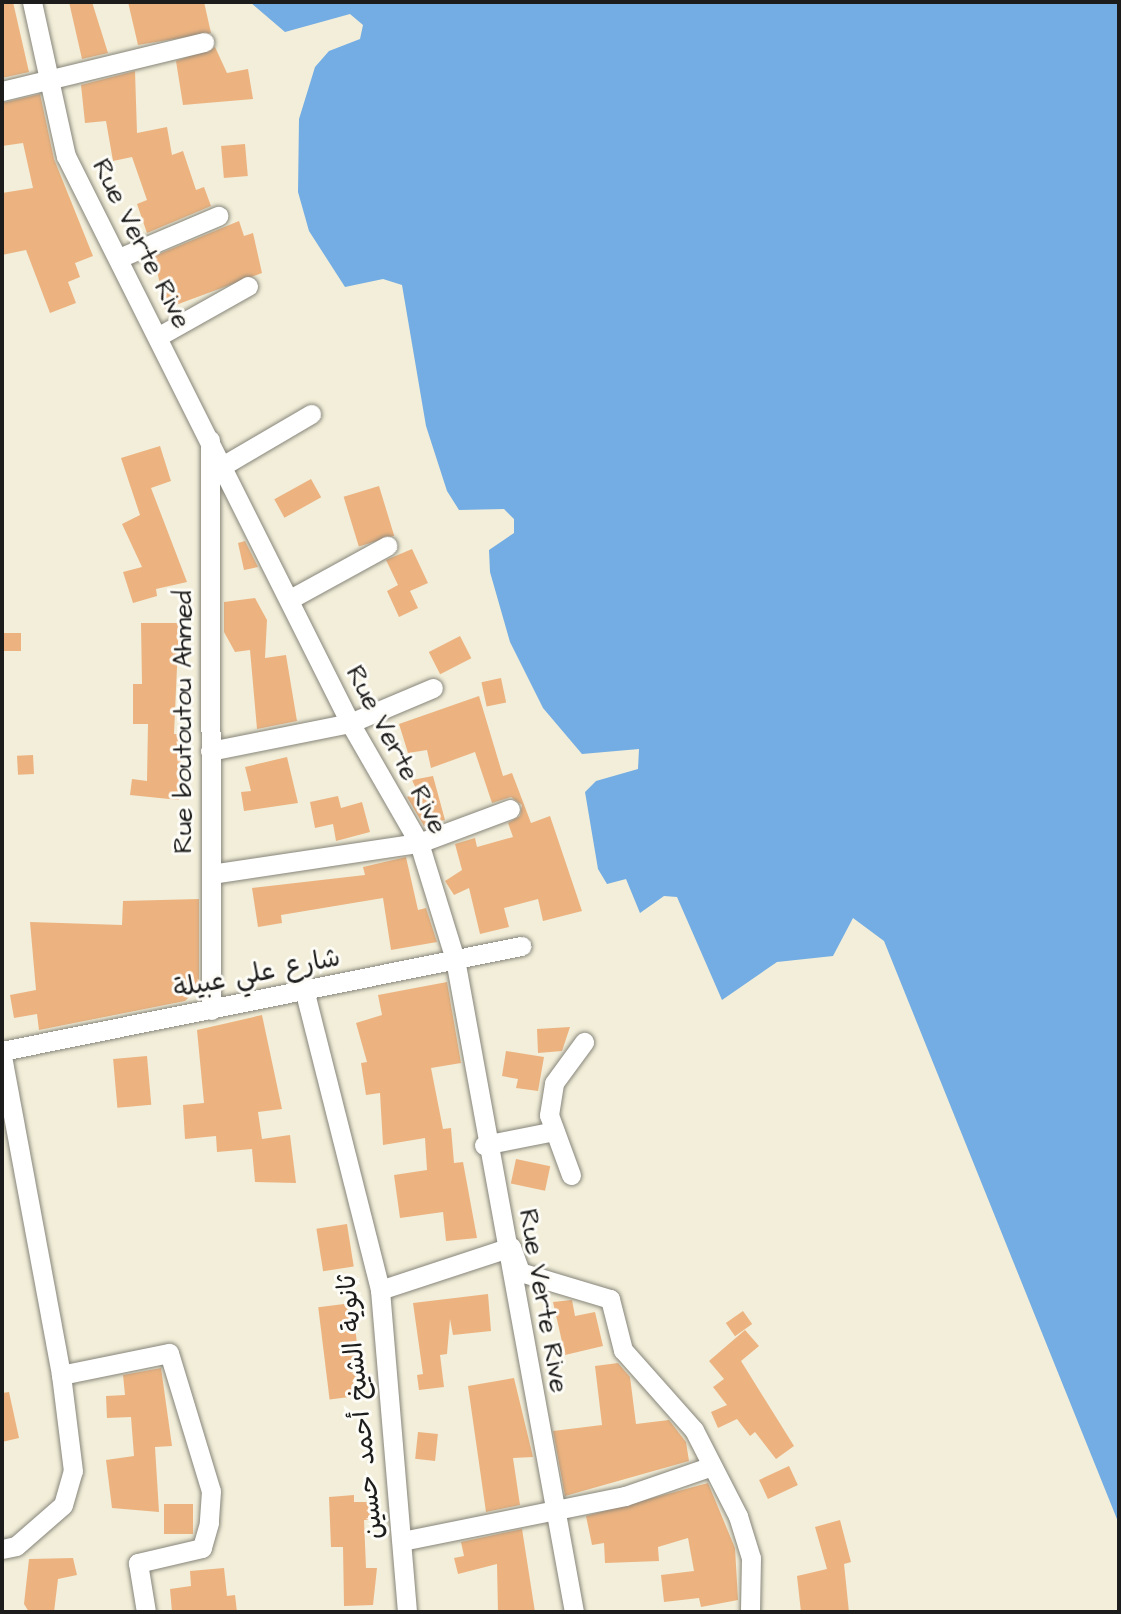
<!DOCTYPE html>
<meta charset="utf-8">
<style>
body{margin:0}
#map{position:relative;width:1121px;height:1614px;overflow:hidden;background:#f2eed9;font-family:"Architects Daughter","Playpen Sans Arabic",sans-serif}
div>[style]{position:absolute}
.water>*{inset:0;background:#73ade3}
.building>*{inset:0;background:#ecb380;transform-origin:0 0}
.roads{filter:drop-shadow(0 0 2px #87857a) drop-shadow(0 0 2px #87857a)}
.minor>*{height:19px;margin:-9.5px;padding:0 9.5px;transform-origin:9.5px;border-radius:9.5px;background:#fff}
span{translate:-50% -50%;white-space:nowrap;text-align:center;line-height:1.15;-webkit-text-stroke:6px #fdfcf7;paint-order:stroke}
.street-label{font-size:26px;color:#1c1c1c}
.frame{position:absolute;inset:0;border:4px solid #1c1c1c;pointer-events:none}
</style>
<div id="map">
<div class="water">
<div style="clip-path:polygon(250px 2px,1119px 2px,1119px 1524px,884px 941px,853px 918px,833px 956px,777px 962px,722px 1000px,677px 897px,664px 896px,640px 913px,626px 879px,607px 884px,598px 869px,585px 792px,596px 781px,638px 769px,639px 749px,582px 754px,543px 708px,510px 642px,490px 572px,489px 550px,514px 533px,514px 519px,504px 509px,459px 510px,447px 491px,426px 426px,402px 285px,383px 279px,345px 287px,309px 231px,298px 192px,299px 119px,315px 67px,329px 51px,360px 39px,363px 25px,350px 14px,285px 32px)"></div>
</div>
<div class="building">
<div style="clip-path:polygon(2px 2px,13px 2px,29px 72px,2px 78px)"></div>
<div style="clip-path:polygon(69px 2px,92px 2px,108px 53px,82px 59px)"></div>
<div style="clip-path:polygon(128px 2px,204px 2px,211px 33px,138px 45px)"></div>
<div style="clip-path:polygon(215px 47px,227px 73px,248px 69px,253px 99px,183px 105px,176px 61px)"></div>
<div style="clip-path:polygon(135px 71px,137px 133px,167px 127px,172px 155px,183px 151px,196px 190px,204px 187px,211px 206px,147px 233px,137px 204px,147px 200px,132px 157px,113px 161px,106px 121px,85px 123px,81px 85px)"></div>
<div style="clip-path:polygon(40px 94px,54px 159px,93px 256px,75px 263px,80px 277px,68px 282px,76px 303px,50px 313px,26px 250px,2px 255px,2px 193px,33px 188px,23px 143px,2px 146px,2px 103px)"></div>
<div style="left:245px;top:144px;width:32px;height:24px;rotate:85deg"></div>
<div style="clip-path:polygon(239px 221px,244px 236px,253px 233px,262px 273px,165px 309px,154px 256px)"></div>
<div style="clip-path:polygon(160px 446px,171px 481px,151px 488px,187px 582px,156px 589px,157px 596px,133px 603px,123px 572px,142px 567px,122px 524px,140px 515px,121px 458px)"></div>
<div style="left:311px;top:479px;width:21px;height:42px;rotate:61deg"></div>
<div style="left:379px;top:486px;width:52px;height:37px;rotate:73deg"></div>
<div style="clip-path:polygon(245px 541px,258px 567px,244px 570px,238px 543px)"></div>
<div style="clip-path:polygon(412px 549px,428px 583px,410px 591px,418px 608px,399px 617px,387px 591px,398px 585px,386px 560px)"></div>
<div style="clip-path:polygon(255px 598px,267px 620px,265px 658px,286px 655px,297px 721px,257px 729px,250px 650px,235px 652px,224px 632px,224px 602px)"></div>
<div style="clip-path:polygon(141px 623px,179px 623px,174px 734px,182px 734px,179px 800px,130px 795px,132px 779px,147px 781px,148px 724px,133px 724px,133px 684px,142px 684px)"></div>
<div style="left:2px;top:633px;width:19px;height:18px"></div>
<div style="left:460px;top:636px;width:25px;height:35px;rotate:63deg"></div>
<div style="left:501px;top:678px;width:25px;height:20px;rotate:78deg"></div>
<div style="clip-path:polygon(479px 696px,503px 776px,512px 773px,531px 823px,550px 816px,582px 911px,543px 921px,538px 899px,504px 908px,509px 927px,480px 934px,469px 888px,454px 895px,445px 881px,462px 870px,455px 844px,475px 838px,477px 847px,513px 837px,508px 823px,520px 816px,522px 805px,511px 797px,492px 803px,475px 752px,431px 768px,427px 750px,408px 753px,399px 724px)"></div>
<div style="left:33px;top:755px;width:19px;height:16px;rotate:87deg"></div>
<div style="clip-path:polygon(287px 757px,298px 803px,244px 811px,241px 792px,251px 791px,245px 767px)"></div>
<div style="clip-path:polygon(433px 776px,445px 820px,424px 826px,407px 797px,418px 793px,412px 780px)"></div>
<div style="clip-path:polygon(338px 796px,341px 808px,362px 802px,370px 832px,336px 841px,333px 824px,315px 828px,310px 802px)"></div>
<div style="clip-path:polygon(406px 857px,418px 910px,426px 908px,437px 942px,391px 950px,383px 898px,281px 915px,282px 923px,258px 927px,252px 888px,365px 875px,363px 867px)"></div>
<div style="clip-path:polygon(199px 899px,199px 987px,185px 1001px,39px 1030px,37px 1014px,14px 1018px,10px 995px,36px 990px,30px 922px,122px 925px,123px 901px)"></div>
<div style="clip-path:polygon(447px 982px,461px 1063px,431px 1068px,443px 1129px,451px 1128px,454px 1163px,463px 1162px,477px 1238px,446px 1241px,443px 1212px,400px 1218px,394px 1175px,427px 1170px,425px 1138px,383px 1145px,380px 1093px,366px 1095px,361px 1063px,367px 1062px,356px 1023px,382px 1015px,378px 995px)"></div>
<div style="clip-path:polygon(262px 1015px,282px 1109px,258px 1112px,262px 1139px,290px 1135px,296px 1183px,255px 1182px,252px 1149px,217px 1152px,216px 1136px,185px 1139px,183px 1105px,204px 1103px,197px 1030px)"></div>
<div style="clip-path:polygon(570px 1027px,562px 1051px,538px 1053px,537px 1029px)"></div>
<div style="clip-path:polygon(506px 1051px,544px 1057px,538px 1091px,516px 1088px,518px 1079px,502px 1076px)"></div>
<div style="left:147px;top:1056px;width:49px;height:34px;rotate:85deg"></div>
<div style="left:516px;top:1159px;width:35px;height:25px;rotate:12deg"></div>
<div style="left:347px;top:1224px;width:43px;height:31px;rotate:81deg"></div>
<div style="clip-path:polygon(488px 1294px,491px 1331px,453px 1335px,450px 1319px,447px 1354px,440px 1355px,444px 1387px,419px 1390px,417px 1375px,423px 1374px,413px 1303px)"></div>
<div style="clip-path:polygon(572px 1300px,575px 1316px,595px 1312px,603px 1346px,565px 1355px,553px 1302px)"></div>
<div style="left:352px;top:1303px;width:93px;height:34px;rotate:83deg"></div>
<div style="left:743px;top:1311px;width:16px;height:21px;rotate:55deg"></div>
<div style="clip-path:polygon(745px 1330px,759px 1346px,741px 1361px,794px 1446px,776px 1459px,755px 1432px,750px 1436px,737px 1419px,718px 1428px,711px 1412px,727px 1405px,713px 1387px,724px 1379px,709px 1361px)"></div>
<div style="clip-path:polygon(618px 1363px,630px 1377px,636px 1424px,669px 1420px,686px 1442px,689px 1461px,565px 1496px,553px 1431px,602px 1425px,595px 1366px)"></div>
<div style="clip-path:polygon(161px 1368px,172px 1446px,155px 1447px,159px 1512px,112px 1508px,106px 1460px,134px 1456px,131px 1417px,107px 1418px,106px 1396px,125px 1395px,123px 1375px)"></div>
<div style="clip-path:polygon(514px 1378px,533px 1457px,513px 1458px,520px 1505px,486px 1512px,468px 1386px)"></div>
<div style="clip-path:polygon(9px 1392px,19px 1438px,2px 1442px,2px 1393px)"></div>
<div style="left:418px;top:1432px;width:20px;height:27px;rotate:6deg"></div>
<div style="left:789px;top:1466px;width:21px;height:33px;rotate:65deg"></div>
<div style="clip-path:polygon(708px 1483px,735px 1548px,738px 1600px,701px 1607px,699px 1598px,664px 1602px,661px 1575px,694px 1571px,688px 1538px,658px 1547px,659px 1561px,605px 1563px,604px 1543px,592px 1545px,586px 1516px)"></div>
<div style="clip-path:polygon(354px 1495px,354px 1502px,370px 1502px,371px 1520px,364px 1520px,366px 1568px,377px 1568px,373px 1605px,344px 1606px,343px 1547px,331px 1547px,329px 1497px)"></div>
<div style="left:193px;top:1504px;width:30px;height:29px;rotate:90deg"></div>
<div style="clip-path:polygon(840px 1520px,851px 1562px,844px 1564px,849px 1612px,801px 1612px,797px 1576px,827px 1569px,815px 1527px)"></div>
<div style="clip-path:polygon(522px 1529px,535px 1612px,498px 1612px,497px 1564px,458px 1574px,454px 1558px,464px 1556px,461px 1542px)"></div>
<div style="clip-path:polygon(73px 1558px,77px 1575px,58px 1579px,54px 1612px,29px 1612px,24px 1604px,29px 1559px)"></div>
<div style="clip-path:polygon(224px 1568px,227px 1596px,235px 1595px,237px 1612px,172px 1612px,170px 1589px,191px 1586px,190px 1571px)"></div>
</div>
<div class="roads">
<div class="minor">
<div style="left:32px;top:2px;width:158px;rotate:77.6deg"></div>
<div style="left:66px;top:156px;width:634px;rotate:63.39deg"></div>
<div style="left:350px;top:723px;width:138px;rotate:60.1deg"></div>
<div style="left:419px;top:843px;width:121px;rotate:72.8deg"></div>
<div style="left:455px;top:959px;width:664px;rotate:79.67deg"></div>
<div style="left:2px;top:91px;width:208px;rotate:-13.6deg"></div>
<div style="left:119px;top:258px;width:108px;rotate:-23deg"></div>
<div style="left:159px;top:336px;width:102px;rotate:-29.3deg"></div>
<div style="left:210px;top:440px;width:570px;rotate:89.9deg"></div>
<div style="left:224px;top:465px;width:101px;rotate:-30.4deg"></div>
<div style="left:290px;top:599px;width:111px;rotate:-28.7deg"></div>
<div style="left:210px;top:751px;width:143px;rotate:-11.3deg"></div>
<div style="left:350px;top:723px;width:90px;rotate:-22.9deg"></div>
<div style="left:211px;top:874px;width:210px;rotate:-8.5deg"></div>
<div style="left:419px;top:843px;width:97px;rotate:-20.5deg"></div>
<div style="left:305px;top:993px;width:306px;rotate:75.8deg"></div>
<div style="left:380px;top:1290px;width:323px;rotate:85.2deg"></div>
<div style="left:2px;top:1051px;width:530px;rotate:-11.44deg"></div>
<div style="left:2px;top:1056px;width:324px;rotate:79.5deg"></div>
<div style="left:484px;top:1145px;width:72px;rotate:-11.2deg"></div>
<div style="left:571px;top:1175px;width:64px;rotate:-110.1deg"></div>
<div style="left:549px;top:1115px;width:32px;rotate:-81deg"></div>
<div style="left:554px;top:1083px;width:51px;rotate:-53.8deg"></div>
<div style="left:380px;top:1290px;width:138px;rotate:-18.2deg"></div>
<div style="left:511px;top:1247px;width:27px;rotate:70deg"></div>
<div style="left:520px;top:1272px;width:94px;rotate:16.7deg"></div>
<div style="left:610px;top:1299px;width:53px;rotate:75.7deg"></div>
<div style="left:623px;top:1350px;width:107px;rotate:48.4deg"></div>
<div style="left:694px;top:1430px;width:97px;rotate:62.9deg"></div>
<div style="left:738px;top:1516px;width:44px;rotate:72.8deg"></div>
<div style="left:751px;top:1558px;width:54px;rotate:91.1deg"></div>
<div style="left:402px;top:1541px;width:227px;rotate:-11.4deg"></div>
<div style="left:625px;top:1496px;width:89px;rotate:-19deg"></div>
<div style="left:2px;top:1549px;width:14px;rotate:-12deg"></div>
<div style="left:16px;top:1546px;width:62px;rotate:-41.1deg"></div>
<div style="left:63px;top:1505px;width:35px;rotate:-74deg"></div>
<div style="left:73px;top:1471px;width:97px;rotate:-97.1deg"></div>
<div style="left:61px;top:1375px;width:110px;rotate:-11.5deg"></div>
<div style="left:169px;top:1353px;width:144px;rotate:73.1deg"></div>
<div style="left:211px;top:1491px;width:32px;rotate:94deg"></div>
<div style="left:209px;top:1523px;width:26px;rotate:106deg"></div>
<div style="left:202px;top:1548px;width:66px;rotate:166.8deg"></div>
<div style="left:138px;top:1563px;width:50px;rotate:80.7deg"></div>
</div>
</div>
<div class="street-label">
<span style="left:141px;top:244px;rotate:63deg">Rue Verte Rive</span>
<span style="left:184px;top:722px;rotate:-90deg">Rue boutoutou Ahmed</span>
<span style="left:396px;top:750px;rotate:62deg">Rue Verte Rive</span>
<span style="left:257px;top:974px;rotate:-11deg">شارع علي عبيلة</span>
<span style="left:543px;top:1301px;rotate:80deg">Rue Verte Rive</span>
<span style="left:361px;top:1407px;rotate:-96deg">ثانوية الشيخ أحمد حسين</span>
</div>
<div class="frame"></div>
</div>
